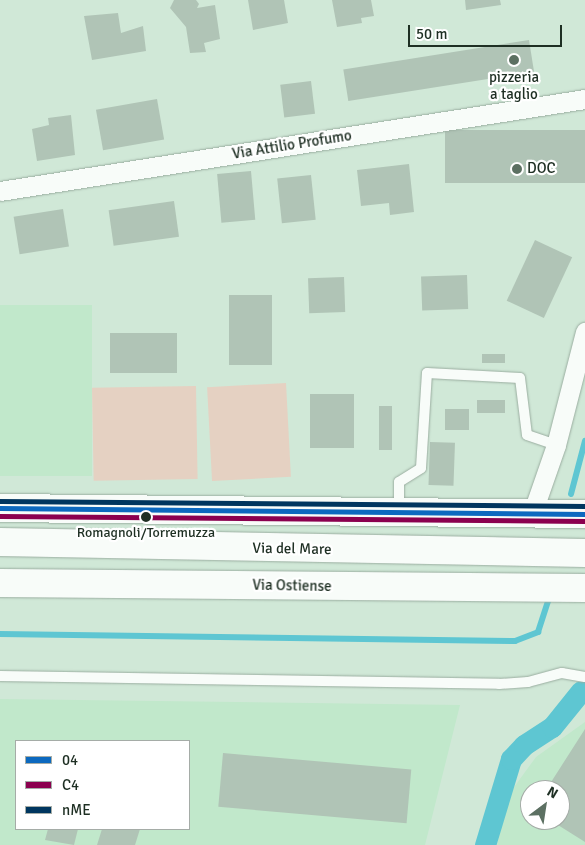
<!DOCTYPE html>
<style>
body{margin:0}
#map{position:relative;width:585px;height:845px;overflow:hidden;background:#d0e8d7;font-family:Signika,sans-serif}
div>[style]{position:absolute}
.built>*{inset:0;background:#c1e8cb;transform-origin:0 0}
.green>*{inset:0;background:#e5d1c2;transform-origin:0 0}
.stream>*{height:6px;margin:-3px;padding:0 3px;transform-origin:3px;border-radius:3px;background:#5ec6d2}
.canal>*{height:21px;margin:-10.5px;padding:0 10.5px;transform-origin:10.5px;border-radius:10.5px;background:#5ec6d2}
.building>*{inset:0;background:#b0c4b6;transform-origin:0 0}
.roads{filter:drop-shadow(0 0 1px #9aada0) drop-shadow(0 0 1px #9aada0)}
.lane>*{height:10px;margin:-5px;padding:0 5px;transform-origin:5px;border-radius:5px;background:#f8fcf9}
.street>*{height:19px;margin:-9.5px;padding:0 9.5px;transform-origin:9.5px;border-radius:9.5px;background:#f8fcf9}
.secondary>*{height:28px;margin:-14px;padding:0 14px;transform-origin:14px;border-radius:14px;background:#f8fcf9}
.primary>*{height:28px;margin:-14px;padding:0 14px;transform-origin:14px;border-radius:14px;background:#f8fcf9}
.bus-1>*{height:5px;margin:-2.5px;padding:0 2.5px;transform-origin:2.5px;border-radius:2.5px;background:#0c69bf}
.bus-2>*{height:5px;margin:-2.5px;padding:0 2.5px;transform-origin:2.5px;border-radius:2.5px;background:#8b004f}
.bus-3>*{height:5px;margin:-2.5px;padding:0 2.5px;transform-origin:2.5px;border-radius:2.5px;background:#00365f}
.dots>*{width:14px;height:14px;translate:-50% -50%;box-sizing:border-box;border:2px solid #fff;border-radius:50%}
span{translate:-50% -50%;white-space:nowrap;text-align:center;line-height:1.15;-webkit-text-stroke:4.5px #fff;paint-order:stroke}
.bus-label{font-size:14px;color:#1e2f23}
.poi-label{font-size:15px;color:#1e2f23}
.left{translate:0 -50%;text-align:left}
.street-label{font-size:15px;color:#1e2f23}
.legend{position:absolute;left:15px;top:740px;width:175px;height:90px;box-sizing:border-box;background:#fff;border:1px solid #a5aca7;margin:0;padding:6px 9px;list-style:none;font-size:15px;color:#1e2f23}
.legend li{display:flex;align-items:center;gap:10px;height:25px}
.legend b{width:25px;border:1px solid #a5aca7}
.north{position:absolute;left:520px;top:780px;width:50px;height:50px;box-sizing:border-box;background:#fff;border:1px solid #a5aca7;border-radius:50%;rotate:31deg;font-size:14px;font-weight:700;line-height:20px;text-align:center;color:#1e2f23}
.north::after{content:'';display:block;margin:auto;width:18px;height:22px;background:#5c7062;clip-path:polygon(50% 0,100% 100%,50% 72%,0 100%)}
.scale{position:absolute;left:408px;top:25px;width:154px;height:22px;box-sizing:border-box;border:2px solid #1e2f23;border-top:0;padding-left:6px;font-size:15px;line-height:18px;white-space:nowrap;color:#1e2f23;-webkit-text-stroke:4px #fff;paint-order:stroke}
</style>
<div id="map">
<div class="built">
<div style="left:92px;top:305px;width:171px;height:94px;rotate:90deg"></div>
<div style="clip-path:polygon(evenodd,0 699px,460px 705px,425px 845px,0 845px,0 699px,16px 741px,189px 741px,189px 829px,16px 829px,16px 741px)"></div>
<div style="clip-path:polygon(evenodd,585px 722px,585px 845px,497px 845px,509px 794px,536px 757px,585px 722px,530px 790px,560px 790px,560px 820px,530px 820px,530px 790px)"></div>
</div>
<div class="green">
<div style="left:286px;top:383px;width:94px;height:79px;rotate:87deg"></div>
<div style="left:196px;top:386px;width:93px;height:104px;rotate:89deg"></div>
</div>
<div class="stream">
<div style="left:571px;top:494px;width:55px;rotate:-75.2deg"></div>
<div style="left:0;top:634px;width:515px;rotate:0.78deg"></div>
<div style="left:515px;top:641px;width:25px;rotate:-21deg"></div>
<div style="left:538px;top:632px;width:33px;rotate:-72deg"></div>
</div>
<div class="canal">
<div style="left:485px;top:845px;width:90px;rotate:-73.2deg"></div>
<div style="left:511px;top:759px;width:19px;rotate:-47deg"></div>
<div style="left:524px;top:745px;width:33px;rotate:-33deg"></div>
<div style="left:552px;top:727px;width:46px;rotate:-51.1deg"></div>
</div>
<div class="building">
<div style="clip-path:polygon(174px 0,196px 0,199px 4px,197px 8px,215px 5px,220px 39px,204px 43px,206px 52px,190px 53px,186px 27px,170px 8px)"></div>
<div style="clip-path:polygon(248px 0,284px 0,288px 23px,253px 30px)"></div>
<div style="clip-path:polygon(332px 0,371px 0,374px 16px,361px 18px,362px 23px,337px 27px)"></div>
<div style="clip-path:polygon(465px 0,500px 0,501px 5px,466px 10px)"></div>
<div style="clip-path:polygon(118px 13px,121px 33px,143px 26px,146px 51px,92px 60px,84px 16px)"></div>
<div style="left:529px;top:40px;width:32px;height:188px;rotate:81deg"></div>
<div style="left:311px;top:81px;width:33px;height:31px;rotate:83deg"></div>
<div style="left:157px;top:99px;width:41px;height:62px;rotate:80deg"></div>
<div style="clip-path:polygon(71px 115px,75px 155px,37px 161px,32px 129px,49px 125px,48px 118px)"></div>
<div style="left:585px;top:130px;width:53px;height:140px;rotate:90deg"></div>
<div style="clip-path:polygon(409px 164px,414px 212px,390px 215px,389px 203px,361px 206px,357px 170px)"></div>
<div style="left:251px;top:171px;width:49px;height:34px;rotate:85deg"></div>
<div style="left:311px;top:175px;width:45px;height:34px;rotate:84deg"></div>
<div style="left:174px;top:201px;width:36px;height:66px;rotate:82deg"></div>
<div style="left:63px;top:209px;width:38px;height:50px;rotate:81deg"></div>
<div style="left:535px;top:240px;width:41px;height:67px;rotate:25deg"></div>
<div style="left:467px;top:275px;width:34px;height:46px;rotate:88deg"></div>
<div style="left:344px;top:277px;width:35px;height:36px;rotate:88deg"></div>
<div style="left:229px;top:295px;width:43px;height:70px"></div>
<div style="left:110px;top:333px;width:67px;height:40px"></div>
<div style="left:505px;top:354px;width:9px;height:23px;rotate:90deg"></div>
<div style="left:310px;top:394px;width:44px;height:54px"></div>
<div style="left:477px;top:400px;width:28px;height:13px"></div>
<div style="left:379px;top:406px;width:13px;height:44px"></div>
<div style="left:445px;top:409px;width:24px;height:21px"></div>
<div style="left:430px;top:442px;width:25px;height:43px;rotate:2deg"></div>
<div style="clip-path:polygon(585px 729px,585px 842px,550px 820px,560px 820px,560px 790px,546px 790px)"></div>
<div style="left:223px;top:753px;width:189px;height:54px;rotate:5deg"></div>
<div style="clip-path:polygon(48px 829px,78px 829px,74px 845px,45px 840px)"></div>
<div style="clip-path:polygon(102px 829px,140px 829px,135px 845px,97px 845px)"></div>
</div>
<div class="roads">
<div class="lane">
<div style="left:399px;top:511px;width:29px;rotate:-90deg"></div>
<div style="left:399px;top:482px;width:26px;rotate:-32deg"></div>
<div style="left:421px;top:468px;width:95px;rotate:-86.4deg"></div>
<div style="left:427px;top:373px;width:93px;rotate:3.1deg"></div>
<div style="left:520px;top:378px;width:57px;rotate:83deg"></div>
<div style="left:527px;top:435px;width:31px;rotate:19deg"></div>
<div style="left:0;top:676px;width:499px;rotate:0.9deg"></div>
<div style="left:499px;top:684px;width:29px;rotate:-4deg"></div>
<div style="left:528px;top:682px;width:35px;rotate:-15deg"></div>
<div style="left:562px;top:673px;width:23px;rotate:10deg"></div>
</div>
<div class="street">
<div style="left:0;top:191px;width:592px;rotate:-8.94deg"></div>
<div style="left:532px;top:514px;width:73px;rotate:-70.8deg"></div>
<div style="left:556px;top:445px;width:117px;rotate:-75.6deg"></div>
</div>
<div class="secondary">
<div style="left:0;top:508px;width:585px;rotate:0.59deg"></div>
<div style="left:0;top:583px;width:585px;rotate:0.49deg"></div>
</div>
<div class="primary">
<div style="left:0;top:542px;width:585px;rotate:1.08deg"></div>
</div>
</div>
<div class="bus-1">
<div style="left:0;top:508px;width:585px;rotate:0.59deg"></div>
</div>
<div class="bus-2">
<div style="left:0;top:516px;width:585px;rotate:0.49deg"></div>
</div>
<div class="bus-3">
<div style="left:0;top:501px;width:585px;rotate:0.49deg"></div>
</div>
<div class="dots">
<div style="left:514px;top:60px;background:#5c7062"></div>
<div style="left:517px;top:169px;background:#5c7062"></div>
<div style="left:146px;top:517px;background:#1e2f23"></div>
</div>
<div class="bus-label">
<span style="left:146px;top:533px">Romagnoli/Torremuzza</span>
</div>
<div class="poi-label">
<span style="left:514px;top:86px">pizzeria<br>a taglio</span>
<span class="left" style="left:527px;top:169px">DOC</span>
</div>
<div class="street-label">
<span style="left:292px;top:145px;rotate:-9deg">Via Attilio Profumo</span>
<span style="left:292px;top:549px;rotate:1deg">Via del Mare</span>
<span style="left:292px;top:586px;rotate:1deg">Via Ostiense</span>
</div>
<ul class="legend">
<li><b style="height:6px;background:#0c69bf"></b>04</li>
<li><b style="height:6px;background:#8b004f"></b>C4</li>
<li><b style="height:6px;background:#00365f"></b>nME</li>
</ul>
<div class="north">N</div>
<div class="scale">50 m</div>
</div>
